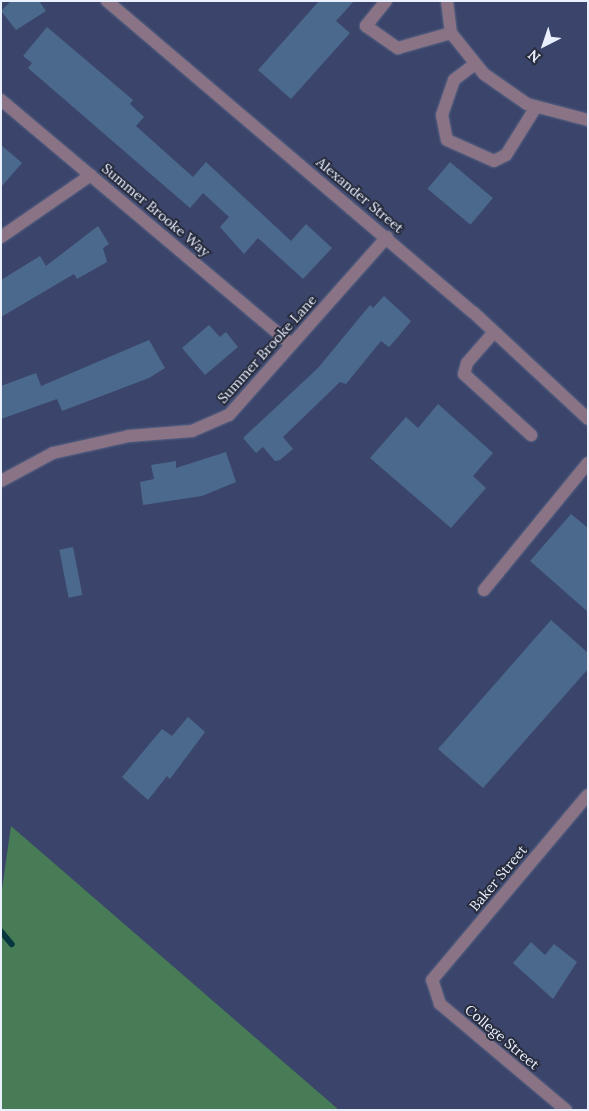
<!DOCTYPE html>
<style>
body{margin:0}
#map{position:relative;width:589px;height:1111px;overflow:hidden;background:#3b456b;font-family:Lora,serif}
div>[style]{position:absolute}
.green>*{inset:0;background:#477c56}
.stream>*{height:5.5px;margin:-2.75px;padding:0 2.75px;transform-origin:2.75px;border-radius:2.75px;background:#07363e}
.building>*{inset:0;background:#4b698c;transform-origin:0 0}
.roads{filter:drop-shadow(0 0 1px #5b6485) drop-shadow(0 0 1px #5b6485)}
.minor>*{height:12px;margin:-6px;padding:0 6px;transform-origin:6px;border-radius:6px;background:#897385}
span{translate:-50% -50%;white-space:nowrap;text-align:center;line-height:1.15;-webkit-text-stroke:4px #282d3e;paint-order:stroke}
.street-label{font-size:14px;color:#ebf0fe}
.frame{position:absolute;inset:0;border:2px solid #ebf0fe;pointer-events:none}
.north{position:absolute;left:519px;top:20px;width:50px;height:50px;-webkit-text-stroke:4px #282d3e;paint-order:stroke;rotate:221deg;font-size:14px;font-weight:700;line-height:20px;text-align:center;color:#ebf0fe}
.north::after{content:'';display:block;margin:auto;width:18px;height:22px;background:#ebf0fe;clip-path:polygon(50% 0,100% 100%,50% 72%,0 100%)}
</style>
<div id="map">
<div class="green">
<div style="clip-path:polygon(11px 826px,339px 1110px,1px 1110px,1px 896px)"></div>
</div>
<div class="stream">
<div style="left:1px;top:931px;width:17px;rotate:50deg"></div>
</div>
<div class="building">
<div style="clip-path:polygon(11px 1px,39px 1px,46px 11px,16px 30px,1px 11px)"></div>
<div style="clip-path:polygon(319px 1px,354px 1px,336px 21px,350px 33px,291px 99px,258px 70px)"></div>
<div style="clip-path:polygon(47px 27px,133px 100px,130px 104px,144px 117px,136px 126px,193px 177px,206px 162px,291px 241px,306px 224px,332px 248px,303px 279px,258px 238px,244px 254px,220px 227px,229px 217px,203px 193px,190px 208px,28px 68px,32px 63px,23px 56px)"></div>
<div style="clip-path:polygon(1px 145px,22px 163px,1px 187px)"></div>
<div style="left:450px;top:162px;width:56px;height:35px;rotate:40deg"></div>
<div style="clip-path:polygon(98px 226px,109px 244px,103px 248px,107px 262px,77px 279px,74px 274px,1px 317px,1px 280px,40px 256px,46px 266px)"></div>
<div style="clip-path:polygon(384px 296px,411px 321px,398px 337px,389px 347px,381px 341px,346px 384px,340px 382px,283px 437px,293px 449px,280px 460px,275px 461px,263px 447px,256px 453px,243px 438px,318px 368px,370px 305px,373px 308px)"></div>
<div style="clip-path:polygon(209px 325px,220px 337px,226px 332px,238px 347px,205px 375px,182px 348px)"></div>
<div style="clip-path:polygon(149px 340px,165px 368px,149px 378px,62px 411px,57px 399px,1px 419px,1px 386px,36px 373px,41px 386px)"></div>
<div style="clip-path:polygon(438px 404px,493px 453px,473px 476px,486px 488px,451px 528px,370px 458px,406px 417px,418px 428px)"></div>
<div style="clip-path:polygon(226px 452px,236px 482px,202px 496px,143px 505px,140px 482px,154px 479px,151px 465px,176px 461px,176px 468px)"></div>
<div style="clip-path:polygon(571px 514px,588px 528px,588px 612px,530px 561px)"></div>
<div style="left:73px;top:547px;width:49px;height:14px;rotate:79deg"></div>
<div style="clip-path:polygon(551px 620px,588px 653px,588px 669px,483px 788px,438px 749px)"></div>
<div style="clip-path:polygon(188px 717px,205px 732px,170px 779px,167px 776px,148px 800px,122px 777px,162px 729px,172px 736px)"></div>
<div style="clip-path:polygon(531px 942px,545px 955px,554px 944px,577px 962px,553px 999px,513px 963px)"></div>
</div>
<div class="roads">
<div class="minor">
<div style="left:107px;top:1px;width:480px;rotate:40.4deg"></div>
<div style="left:473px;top:312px;width:157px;rotate:42.9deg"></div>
<div style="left:386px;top:1px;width:32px;rotate:129deg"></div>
<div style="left:366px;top:26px;width:39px;rotate:35deg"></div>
<div style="left:398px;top:48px;width:55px;rotate:-15.8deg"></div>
<div style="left:447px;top:1px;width:32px;rotate:83deg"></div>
<div style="left:451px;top:33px;width:53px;rotate:51.2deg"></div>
<div style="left:484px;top:74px;width:52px;rotate:34.9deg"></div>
<div style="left:527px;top:104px;width:63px;rotate:14.7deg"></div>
<div style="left:475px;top:64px;width:26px;rotate:143deg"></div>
<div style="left:454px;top:80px;width:37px;rotate:109deg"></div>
<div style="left:442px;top:115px;width:25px;rotate:79deg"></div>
<div style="left:447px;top:140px;width:51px;rotate:24.1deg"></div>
<div style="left:494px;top:161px;width:13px;rotate:-27deg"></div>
<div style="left:506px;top:155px;width:57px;rotate:-58deg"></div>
<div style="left:1px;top:100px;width:379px;rotate:40.1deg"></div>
<div style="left:1px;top:237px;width:109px;rotate:-34.6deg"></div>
<div style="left:494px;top:332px;width:41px;rotate:131.1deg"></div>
<div style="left:467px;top:363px;width:11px;rotate:105deg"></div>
<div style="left:464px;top:374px;width:91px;rotate:42.3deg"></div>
<div style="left:1px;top:481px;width:59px;rotate:-28.3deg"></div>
<div style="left:53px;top:453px;width:78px;rotate:-12.6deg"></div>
<div style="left:129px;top:436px;width:63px;rotate:-4.5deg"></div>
<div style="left:192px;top:431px;width:40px;rotate:-23.4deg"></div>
<div style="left:229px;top:415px;width:238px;rotate:-48.4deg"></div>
<div style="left:484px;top:590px;width:164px;rotate:-50.7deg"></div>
<div style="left:566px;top:1110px;width:165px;rotate:-139.9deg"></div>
<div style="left:440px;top:1004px;width:25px;rotate:-108deg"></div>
<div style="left:432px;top:980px;width:242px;rotate:-49.9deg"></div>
</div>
</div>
<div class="street-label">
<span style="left:360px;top:195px;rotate:40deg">Alexander Street</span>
<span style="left:156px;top:210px;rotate:40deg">Summer Brooke Way</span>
<span style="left:267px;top:349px;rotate:-48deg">Summer Brooke Lane</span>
<span style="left:498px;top:878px;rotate:-50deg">Baker Street</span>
<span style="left:502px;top:1037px;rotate:40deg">College Street</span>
</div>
<div class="frame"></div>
<div class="north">N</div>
</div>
